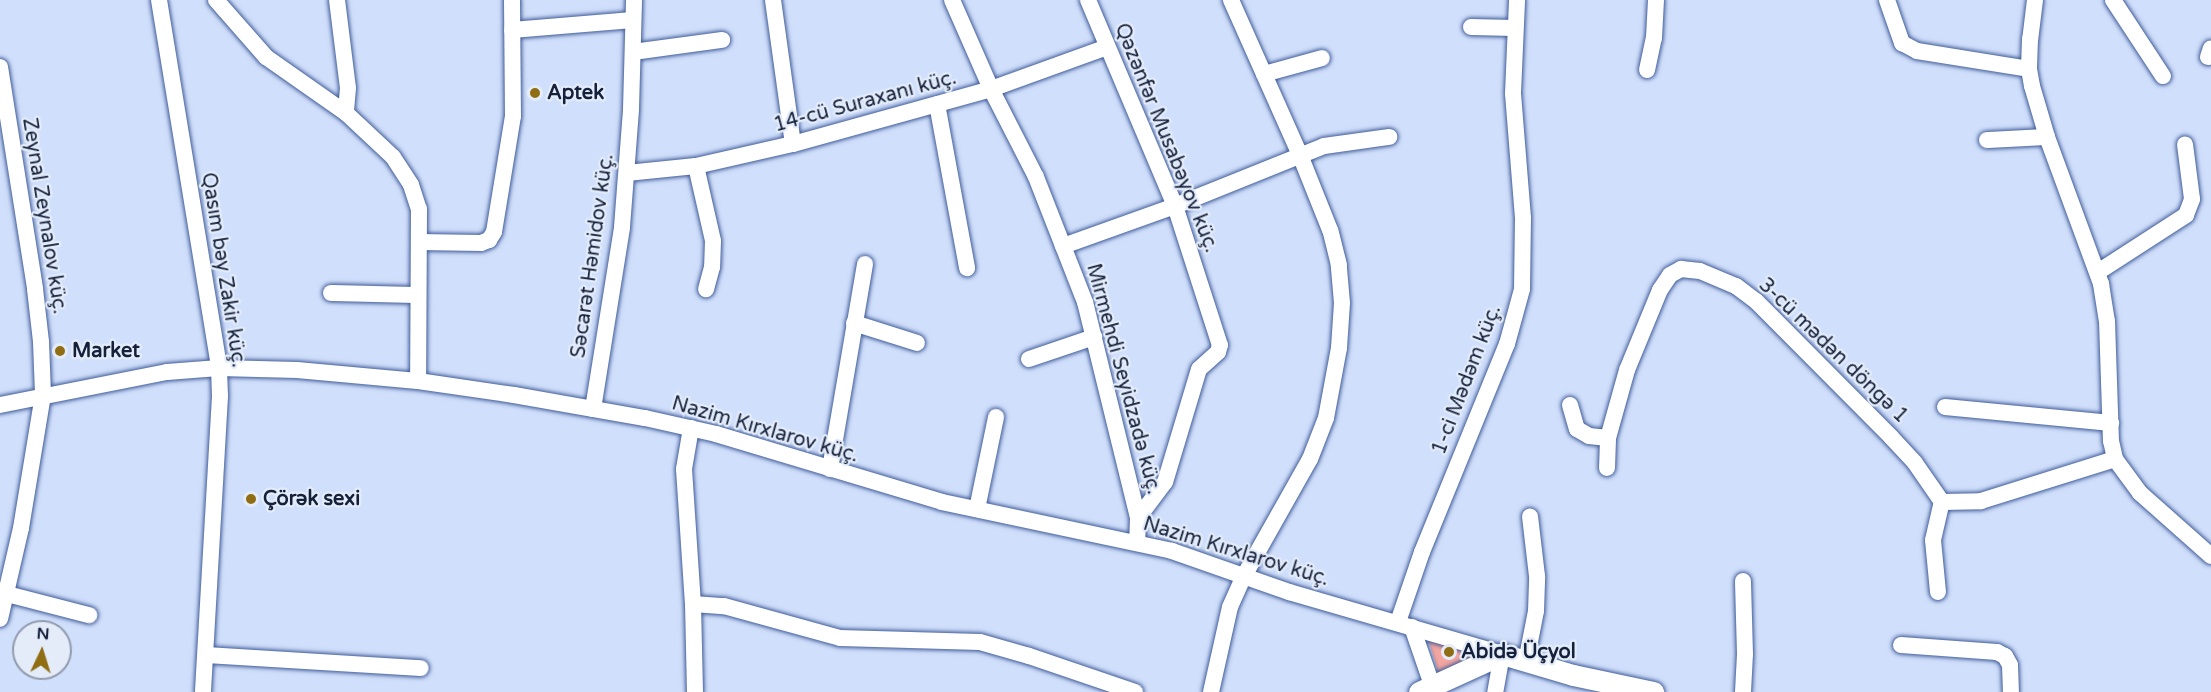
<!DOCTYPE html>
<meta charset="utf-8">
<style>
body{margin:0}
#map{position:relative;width:2211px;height:692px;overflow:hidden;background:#d0dffb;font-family:"Varela Round",sans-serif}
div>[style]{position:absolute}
.green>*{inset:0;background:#f4a6a0}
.roads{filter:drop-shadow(0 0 2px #405c9a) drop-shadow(0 0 2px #405c9a)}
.minor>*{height:16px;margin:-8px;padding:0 8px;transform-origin:8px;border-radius:8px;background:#fff}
.tertiary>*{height:21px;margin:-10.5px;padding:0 10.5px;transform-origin:10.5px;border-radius:10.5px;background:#fff}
.dots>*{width:16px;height:16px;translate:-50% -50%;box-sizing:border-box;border:3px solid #e4ecfa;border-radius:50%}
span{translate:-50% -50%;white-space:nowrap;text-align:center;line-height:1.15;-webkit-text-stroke:4.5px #e4ecfa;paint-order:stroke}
.poi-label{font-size:20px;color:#15213b;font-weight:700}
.left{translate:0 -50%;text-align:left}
.street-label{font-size:20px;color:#15213b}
.north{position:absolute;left:12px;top:620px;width:60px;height:60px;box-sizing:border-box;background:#e4ecfa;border:2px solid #919bae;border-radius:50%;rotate:4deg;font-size:16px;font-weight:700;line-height:24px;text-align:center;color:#15213b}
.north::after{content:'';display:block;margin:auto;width:21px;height:27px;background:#906d12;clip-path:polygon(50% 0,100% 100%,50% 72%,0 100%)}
</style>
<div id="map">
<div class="green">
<div style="clip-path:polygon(1428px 639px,1477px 656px,1438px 672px)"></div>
</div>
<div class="roads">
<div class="minor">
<div style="left:159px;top:0;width:373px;rotate:80.7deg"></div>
<div style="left:219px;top:368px;width:28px;rotate:88deg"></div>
<div style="left:220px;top:396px;width:296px;rotate:93.3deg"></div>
<div style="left:216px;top:0;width:76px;rotate:48.7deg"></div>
<div style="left:266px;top:57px;width:98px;rotate:35deg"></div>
<div style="left:346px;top:113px;width:64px;rotate:43.1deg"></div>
<div style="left:393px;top:157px;width:33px;rotate:57deg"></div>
<div style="left:411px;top:185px;width:25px;rotate:72deg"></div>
<div style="left:419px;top:209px;width:172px;rotate:90.3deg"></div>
<div style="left:337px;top:0;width:89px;rotate:82.9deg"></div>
<div style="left:348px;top:88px;width:25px;rotate:95deg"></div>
<div style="left:773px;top:0;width:145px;rotate:82.1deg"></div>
<div style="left:952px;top:0;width:97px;rotate:66.3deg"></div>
<div style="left:991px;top:89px;width:99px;rotate:62.9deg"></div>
<div style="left:1036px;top:177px;width:134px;rotate:68.6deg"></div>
<div style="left:1085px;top:302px;width:222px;rotate:76.2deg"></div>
<div style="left:1138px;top:518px;width:24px;rotate:92deg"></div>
<div style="left:1088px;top:0;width:224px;rotate:67.1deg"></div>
<div style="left:1175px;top:206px;width:146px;rotate:72.1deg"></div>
<div style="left:1220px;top:345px;width:7px;rotate:106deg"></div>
<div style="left:1218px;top:352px;width:25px;rotate:138deg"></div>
<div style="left:1199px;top:369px;width:118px;rotate:106.7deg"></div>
<div style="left:1165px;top:482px;width:45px;rotate:126.9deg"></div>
<div style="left:1887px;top:0;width:46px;rotate:70.8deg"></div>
<div style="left:1902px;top:43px;width:17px;rotate:28deg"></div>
<div style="left:1917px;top:51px;width:113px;rotate:9.1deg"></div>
<div style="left:2035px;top:0;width:39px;rotate:97deg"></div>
<div style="left:2030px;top:39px;width:30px;rotate:92deg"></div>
<div style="left:2029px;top:69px;width:17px;rotate:80deg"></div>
<div style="left:2032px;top:86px;width:53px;rotate:73.6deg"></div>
<div style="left:2047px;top:137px;width:157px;rotate:69.8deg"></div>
<div style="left:2101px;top:284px;width:37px;rotate:81deg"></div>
<div style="left:2107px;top:321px;width:120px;rotate:88.1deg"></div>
<div style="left:2111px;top:441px;width:18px;rotate:77deg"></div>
<div style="left:2115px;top:459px;width:42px;rotate:53.7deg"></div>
<div style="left:2140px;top:493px;width:95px;rotate:41.6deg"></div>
<div style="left:2113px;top:0;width:91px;rotate:56.7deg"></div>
<div style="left:1471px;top:27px;width:43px;rotate:1.3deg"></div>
<div style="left:512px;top:30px;width:121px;rotate:-4.7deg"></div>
<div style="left:633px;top:52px;width:90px;rotate:-7.7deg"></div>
<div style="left:2208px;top:57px;width:9px;rotate:-72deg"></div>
<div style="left:0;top:67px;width:225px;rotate:81deg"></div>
<div style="left:35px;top:289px;width:53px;rotate:83.5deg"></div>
<div style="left:41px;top:342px;width:53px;rotate:87.8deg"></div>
<div style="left:43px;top:395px;width:135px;rotate:99.4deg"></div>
<div style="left:21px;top:528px;width:93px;rotate:103deg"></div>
<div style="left:1647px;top:70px;width:33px;rotate:-78deg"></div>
<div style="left:1654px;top:38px;width:38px;rotate:-87deg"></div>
<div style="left:1264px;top:74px;width:60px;rotate:-15.4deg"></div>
<div style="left:937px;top:104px;width:167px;rotate:79.6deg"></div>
<div style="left:1987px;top:140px;width:60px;rotate:-2.9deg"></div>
<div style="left:696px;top:166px;width:77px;rotate:77.2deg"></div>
<div style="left:713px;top:241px;width:26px;rotate:92deg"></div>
<div style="left:712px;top:267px;width:23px;rotate:105deg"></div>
<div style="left:627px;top:173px;width:69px;rotate:-5.8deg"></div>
<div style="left:696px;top:166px;width:99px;rotate:-12.8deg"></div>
<div style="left:793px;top:144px;width:205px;rotate:-15.5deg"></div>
<div style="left:991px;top:89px;width:123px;rotate:-19.9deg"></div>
<div style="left:419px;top:242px;width:62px;rotate:0.9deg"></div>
<div style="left:481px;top:243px;width:9px;rotate:-21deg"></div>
<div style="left:489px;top:240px;width:9px;rotate:-58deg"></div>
<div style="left:494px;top:232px;width:118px;rotate:-80.7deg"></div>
<div style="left:513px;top:116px;width:116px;rotate:-90.5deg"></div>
<div style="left:1063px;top:246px;width:119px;rotate:-19.7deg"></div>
<div style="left:1175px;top:206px;width:161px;rotate:-21.9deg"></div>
<div style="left:1324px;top:146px;width:66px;rotate:-7.9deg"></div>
<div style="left:2098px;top:272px;width:105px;rotate:-32.9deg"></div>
<div style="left:2186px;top:215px;width:17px;rotate:-69deg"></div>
<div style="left:2192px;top:199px;width:55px;rotate:-97.3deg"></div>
<div style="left:331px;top:293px;width:86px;rotate:1.3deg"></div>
<div style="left:854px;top:323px;width:66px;rotate:17.6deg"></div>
<div style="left:1029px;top:359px;width:69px;rotate:-18.7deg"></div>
<div style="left:0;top:405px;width:170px;rotate:-11.2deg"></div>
<div style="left:167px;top:372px;width:52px;rotate:-4.4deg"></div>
<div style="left:219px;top:368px;width:78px;rotate:1.5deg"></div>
<div style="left:297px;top:370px;width:121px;rotate:5.2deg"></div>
<div style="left:418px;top:381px;width:97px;rotate:8.3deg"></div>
<div style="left:514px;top:395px;width:133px;rotate:10deg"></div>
<div style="left:645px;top:418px;width:73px;rotate:12.7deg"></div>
<div style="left:716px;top:434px;width:236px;rotate:16.7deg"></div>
<div style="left:942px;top:502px;width:235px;rotate:12deg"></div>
<div style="left:1172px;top:551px;width:124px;rotate:19.3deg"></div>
<div style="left:1289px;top:592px;width:222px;rotate:16.2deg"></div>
<div style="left:1502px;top:654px;width:39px;rotate:100deg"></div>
<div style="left:1570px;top:405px;width:25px;rotate:74deg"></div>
<div style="left:1577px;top:429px;width:14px;rotate:30deg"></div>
<div style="left:1589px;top:436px;width:19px;rotate:6deg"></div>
<div style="left:1945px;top:407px;width:167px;rotate:5.5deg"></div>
<div style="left:593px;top:409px;width:184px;rotate:-80.9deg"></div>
<div style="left:622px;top:227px;width:118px;rotate:-85.6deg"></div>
<div style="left:631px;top:109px;width:109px;rotate:-88.4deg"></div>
<div style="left:691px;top:428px;width:42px;rotate:99.7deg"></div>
<div style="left:684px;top:469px;width:135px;rotate:86.2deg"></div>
<div style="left:693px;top:604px;width:88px;rotate:88.7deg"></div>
<div style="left:1607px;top:468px;width:30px;rotate:-88deg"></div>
<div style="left:1608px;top:438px;width:71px;rotate:-74.4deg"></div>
<div style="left:1627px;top:370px;width:87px;rotate:-67.6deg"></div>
<div style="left:1660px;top:290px;width:18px;rotate:-56deg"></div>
<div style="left:1670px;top:275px;width:13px;rotate:-29deg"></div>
<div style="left:1681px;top:269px;width:19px;rotate:6deg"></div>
<div style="left:1700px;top:271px;width:39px;rotate:23deg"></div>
<div style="left:1736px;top:286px;width:25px;rotate:37deg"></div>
<div style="left:1756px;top:301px;width:192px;rotate:45.2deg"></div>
<div style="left:1891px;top:437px;width:35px;rotate:47deg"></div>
<div style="left:1915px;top:463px;width:47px;rotate:55.3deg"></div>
<div style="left:830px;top:469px;width:208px;rotate:-80.3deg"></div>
<div style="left:977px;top:509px;width:94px;rotate:-78.3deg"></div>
<div style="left:1938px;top:592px;width:52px;rotate:-95.5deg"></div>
<div style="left:1933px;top:540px;width:39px;rotate:-77deg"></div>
<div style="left:1942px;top:502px;width:39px;rotate:-1deg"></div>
<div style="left:1981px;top:501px;width:140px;rotate:-17.4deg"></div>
<div style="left:7px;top:594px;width:85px;rotate:14.4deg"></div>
<div style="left:693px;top:604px;width:31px;rotate:4deg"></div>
<div style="left:724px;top:606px;width:120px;rotate:15.4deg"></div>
<div style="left:840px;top:638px;width:140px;rotate:1.6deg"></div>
<div style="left:980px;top:642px;width:51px;rotate:15.9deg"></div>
<div style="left:1029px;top:656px;width:112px;rotate:18.8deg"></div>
<div style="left:1398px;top:622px;width:74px;rotate:-71.1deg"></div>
<div style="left:1422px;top:552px;width:225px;rotate:-67.8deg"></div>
<div style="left:1507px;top:344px;width:57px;rotate:-74.7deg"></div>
<div style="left:1522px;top:289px;width:71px;rotate:-89.2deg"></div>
<div style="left:1523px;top:218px;width:125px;rotate:-94.6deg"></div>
<div style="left:1513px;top:93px;width:93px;rotate:-87.5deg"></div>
<div style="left:1412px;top:627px;width:61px;rotate:71deg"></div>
<div style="left:1901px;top:645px;width:96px;rotate:4.2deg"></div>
<div style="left:1997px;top:652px;width:9px;rotate:27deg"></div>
<div style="left:2005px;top:656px;width:10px;rotate:61deg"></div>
<div style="left:2010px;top:665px;width:27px;rotate:88deg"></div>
<div style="left:206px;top:655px;width:215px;rotate:3.5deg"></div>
<div style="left:1526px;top:662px;width:52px;rotate:-78.9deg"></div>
<div style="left:1536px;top:611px;width:35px;rotate:-88deg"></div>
<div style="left:1537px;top:576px;width:60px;rotate:-96.7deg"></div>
<div style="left:1211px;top:692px;width:87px;rotate:-77.4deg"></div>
<div style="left:1230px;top:607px;width:34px;rotate:-66deg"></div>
<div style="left:1244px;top:576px;width:134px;rotate:-60.6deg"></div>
<div style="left:1310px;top:459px;width:44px;rotate:-68.7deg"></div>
<div style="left:1326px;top:418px;width:71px;rotate:-79.5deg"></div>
<div style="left:1339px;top:348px;width:45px;rotate:-86.2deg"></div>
<div style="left:1342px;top:303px;width:38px;rotate:-95deg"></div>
<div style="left:1339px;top:265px;width:36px;rotate:-104deg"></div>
<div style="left:1330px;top:230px;width:81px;rotate:-111.8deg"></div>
<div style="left:1300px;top:155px;width:170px;rotate:-114deg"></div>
<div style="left:1743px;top:692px;width:38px;rotate:-87deg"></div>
<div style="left:1745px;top:654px;width:73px;rotate:-91.6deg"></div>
</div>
<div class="tertiary">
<div style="left:1419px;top:692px;width:91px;rotate:-24.6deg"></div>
<div style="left:1502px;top:654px;width:74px;rotate:16.5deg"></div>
<div style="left:1573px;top:675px;width:82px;rotate:12deg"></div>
</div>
</div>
<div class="dots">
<div style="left:535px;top:93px;background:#906d12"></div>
<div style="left:60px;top:351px;background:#906d12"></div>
<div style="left:251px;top:499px;background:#906d12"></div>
<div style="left:1449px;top:652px;background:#906d12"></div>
</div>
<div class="poi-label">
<span class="left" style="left:547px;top:93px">Aptek</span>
<span class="left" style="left:72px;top:351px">Market</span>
<span class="left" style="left:263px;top:499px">Çörək sexi</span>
<span class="left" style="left:1461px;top:652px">Abidə Üçyol</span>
</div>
<div class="street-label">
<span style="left:865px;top:102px;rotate:-15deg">14-cü Suraxanı küç.</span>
<span style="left:1166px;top:138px;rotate:68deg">Qəzənfər Musabəyov küç.</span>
<span style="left:44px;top:216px;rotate:81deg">Zeynal Zeynalov küç.</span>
<span style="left:593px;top:256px;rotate:-82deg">Səcarət Həmidov küç.</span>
<span style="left:223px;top:270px;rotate:81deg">Qasım bəy Zakir küç.</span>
<span style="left:1833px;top:351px;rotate:44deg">3-cü mədən döngə 1</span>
<span style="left:1123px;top:379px;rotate:75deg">Mirmehdi Seyidzadə küç.</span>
<span style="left:1467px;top:380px;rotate:-69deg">1-ci Mədəm küç.</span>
<span style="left:765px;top:430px;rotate:16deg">Nazim Kırxlarov küç.</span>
<span style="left:1236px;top:552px;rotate:17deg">Nazim Kırxlarov küç.</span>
</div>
<div class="north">N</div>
</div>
